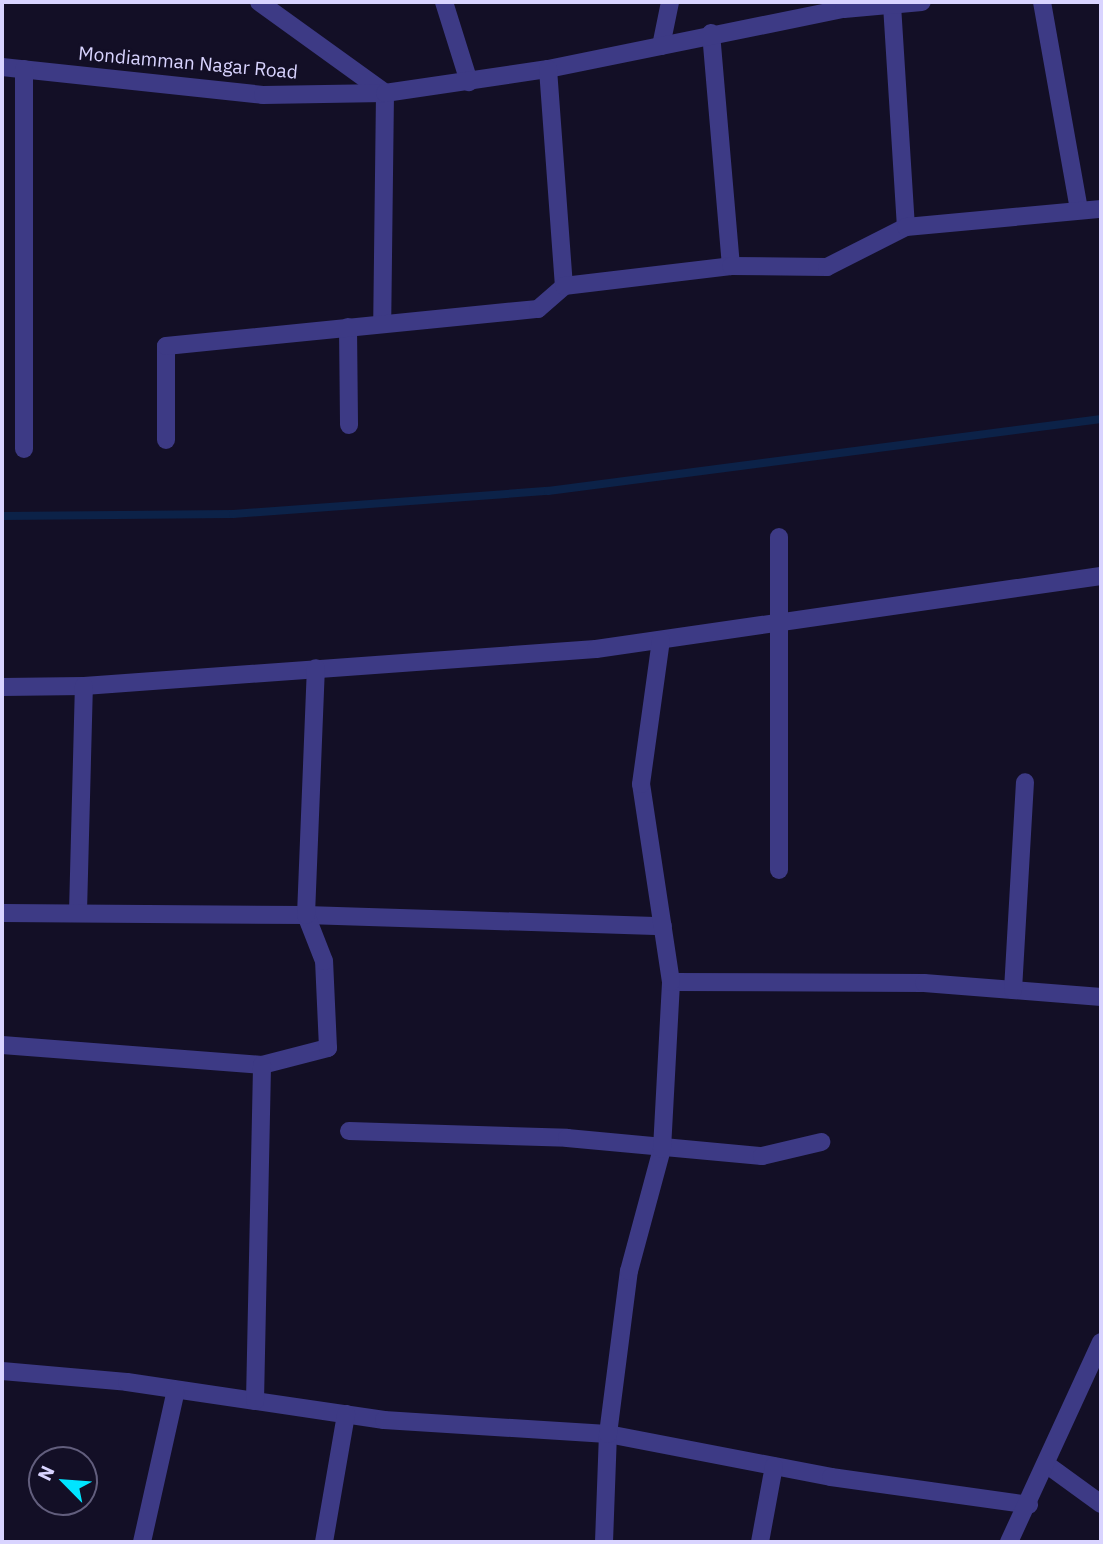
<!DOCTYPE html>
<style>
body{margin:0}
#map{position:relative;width:1103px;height:1544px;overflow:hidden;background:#130f26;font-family:"IBM Plex Sans",sans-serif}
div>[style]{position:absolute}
.stream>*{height:8px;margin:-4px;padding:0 4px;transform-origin:4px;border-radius:4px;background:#0c2248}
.street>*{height:18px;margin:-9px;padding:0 9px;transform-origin:9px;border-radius:9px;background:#3d3a85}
span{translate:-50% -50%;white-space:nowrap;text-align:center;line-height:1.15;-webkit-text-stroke:5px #130f26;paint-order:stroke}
.street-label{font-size:19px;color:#d9d4ff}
.frame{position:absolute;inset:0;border:4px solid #d9d4ff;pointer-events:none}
.north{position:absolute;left:28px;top:1446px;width:70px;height:70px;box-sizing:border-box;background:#130f26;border:2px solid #625e7d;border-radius:50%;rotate:295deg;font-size:19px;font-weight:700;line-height:28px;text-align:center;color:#d9d4ff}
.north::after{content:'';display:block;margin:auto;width:24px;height:32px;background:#00e5ff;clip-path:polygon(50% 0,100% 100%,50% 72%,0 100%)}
</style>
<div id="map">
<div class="stream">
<div style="left:2px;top:516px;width:231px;rotate:-0.5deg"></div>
<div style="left:233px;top:514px;width:316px;rotate:-4.2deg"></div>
<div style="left:548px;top:491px;width:558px;rotate:-7.42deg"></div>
</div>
<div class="street">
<div style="left:259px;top:2px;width:155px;rotate:35.8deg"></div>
<div style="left:385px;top:93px;width:231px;rotate:90.7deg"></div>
<div style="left:444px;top:2px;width:84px;rotate:72.6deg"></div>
<div style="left:1042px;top:2px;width:210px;rotate:79.9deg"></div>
<div style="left:892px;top:5px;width:222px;rotate:86.4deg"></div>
<div style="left:711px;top:33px;width:234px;rotate:85.1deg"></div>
<div style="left:661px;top:46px;width:45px;rotate:-78.4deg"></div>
<div style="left:2px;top:67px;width:262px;rotate:6.1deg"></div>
<div style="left:263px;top:95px;width:122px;rotate:-0.9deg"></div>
<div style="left:385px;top:93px;width:165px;rotate:-8.4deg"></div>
<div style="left:548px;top:69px;width:302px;rotate:-11.5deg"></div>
<div style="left:844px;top:9px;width:78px;rotate:-5.1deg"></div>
<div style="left:24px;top:69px;width:380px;rotate:90deg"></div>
<div style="left:548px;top:69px;width:218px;rotate:85.8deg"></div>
<div style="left:348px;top:327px;width:98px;rotate:89.4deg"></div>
<div style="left:166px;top:440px;width:94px;rotate:-90deg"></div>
<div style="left:166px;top:346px;width:374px;rotate:-5.7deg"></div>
<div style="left:538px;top:309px;width:35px;rotate:-41deg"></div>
<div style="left:564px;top:286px;width:168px;rotate:-6.8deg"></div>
<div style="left:731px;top:266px;width:96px;rotate:0.6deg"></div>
<div style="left:827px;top:267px;width:89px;rotate:-26.9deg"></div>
<div style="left:906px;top:227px;width:196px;rotate:-5.3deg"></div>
<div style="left:2px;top:687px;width:82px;rotate:-0.7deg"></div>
<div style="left:84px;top:686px;width:513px;rotate:-4.13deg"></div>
<div style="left:596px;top:649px;width:510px;rotate:-8.23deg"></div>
<div style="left:779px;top:870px;width:333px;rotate:-90deg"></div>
<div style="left:78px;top:912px;width:226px;rotate:-88.5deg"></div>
<div style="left:2px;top:913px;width:304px;rotate:0.4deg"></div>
<div style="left:306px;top:915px;width:357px;rotate:1.8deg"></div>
<div style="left:671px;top:982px;width:253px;rotate:0.2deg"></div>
<div style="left:924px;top:983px;width:178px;rotate:4.5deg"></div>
<div style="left:1013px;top:990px;width:208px;rotate:-86.7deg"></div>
<div style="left:2px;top:1045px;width:261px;rotate:4.4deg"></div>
<div style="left:262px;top:1065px;width:68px;rotate:-14.4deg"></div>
<div style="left:328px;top:1048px;width:87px;rotate:-92.6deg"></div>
<div style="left:324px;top:961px;width:49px;rotate:-111.4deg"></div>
<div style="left:306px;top:915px;width:247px;rotate:-87.7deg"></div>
<div style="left:349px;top:1131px;width:218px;rotate:1.8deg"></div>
<div style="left:567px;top:1138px;width:196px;rotate:5.3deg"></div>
<div style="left:762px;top:1156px;width:61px;rotate:-13.3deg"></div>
<div style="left:2px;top:1371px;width:125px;rotate:5deg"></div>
<div style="left:127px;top:1382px;width:260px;rotate:8.4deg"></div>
<div style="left:384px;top:1420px;width:224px;rotate:3.6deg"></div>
<div style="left:608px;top:1434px;width:227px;rotate:10.9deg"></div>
<div style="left:831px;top:1477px;width:200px;rotate:8deg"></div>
<div style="left:255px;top:1401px;width:336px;rotate:-88.8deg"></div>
<div style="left:1046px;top:1464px;width:68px;rotate:36deg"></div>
<div style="left:142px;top:1542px;width:156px;rotate:-77.4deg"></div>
<div style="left:324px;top:1542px;width:130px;rotate:-80.2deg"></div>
<div style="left:604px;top:1542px;width:108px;rotate:-87.9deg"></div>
<div style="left:608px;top:1434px;width:164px;rotate:-82.7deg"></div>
<div style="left:629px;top:1271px;width:126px;rotate:-74.9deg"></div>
<div style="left:662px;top:1149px;width:167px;rotate:-86.9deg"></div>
<div style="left:671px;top:982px;width:200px;rotate:-98.6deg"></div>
<div style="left:641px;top:784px;width:145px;rotate:-82.1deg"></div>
<div style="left:760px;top:1542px;width:77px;rotate:-79.6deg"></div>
<div style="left:1009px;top:1542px;width:220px;rotate:-65.3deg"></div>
</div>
<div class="street-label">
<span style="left:188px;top:63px;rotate:5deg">Mondiamman Nagar Road</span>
</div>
<div class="frame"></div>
<div class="north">N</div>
</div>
